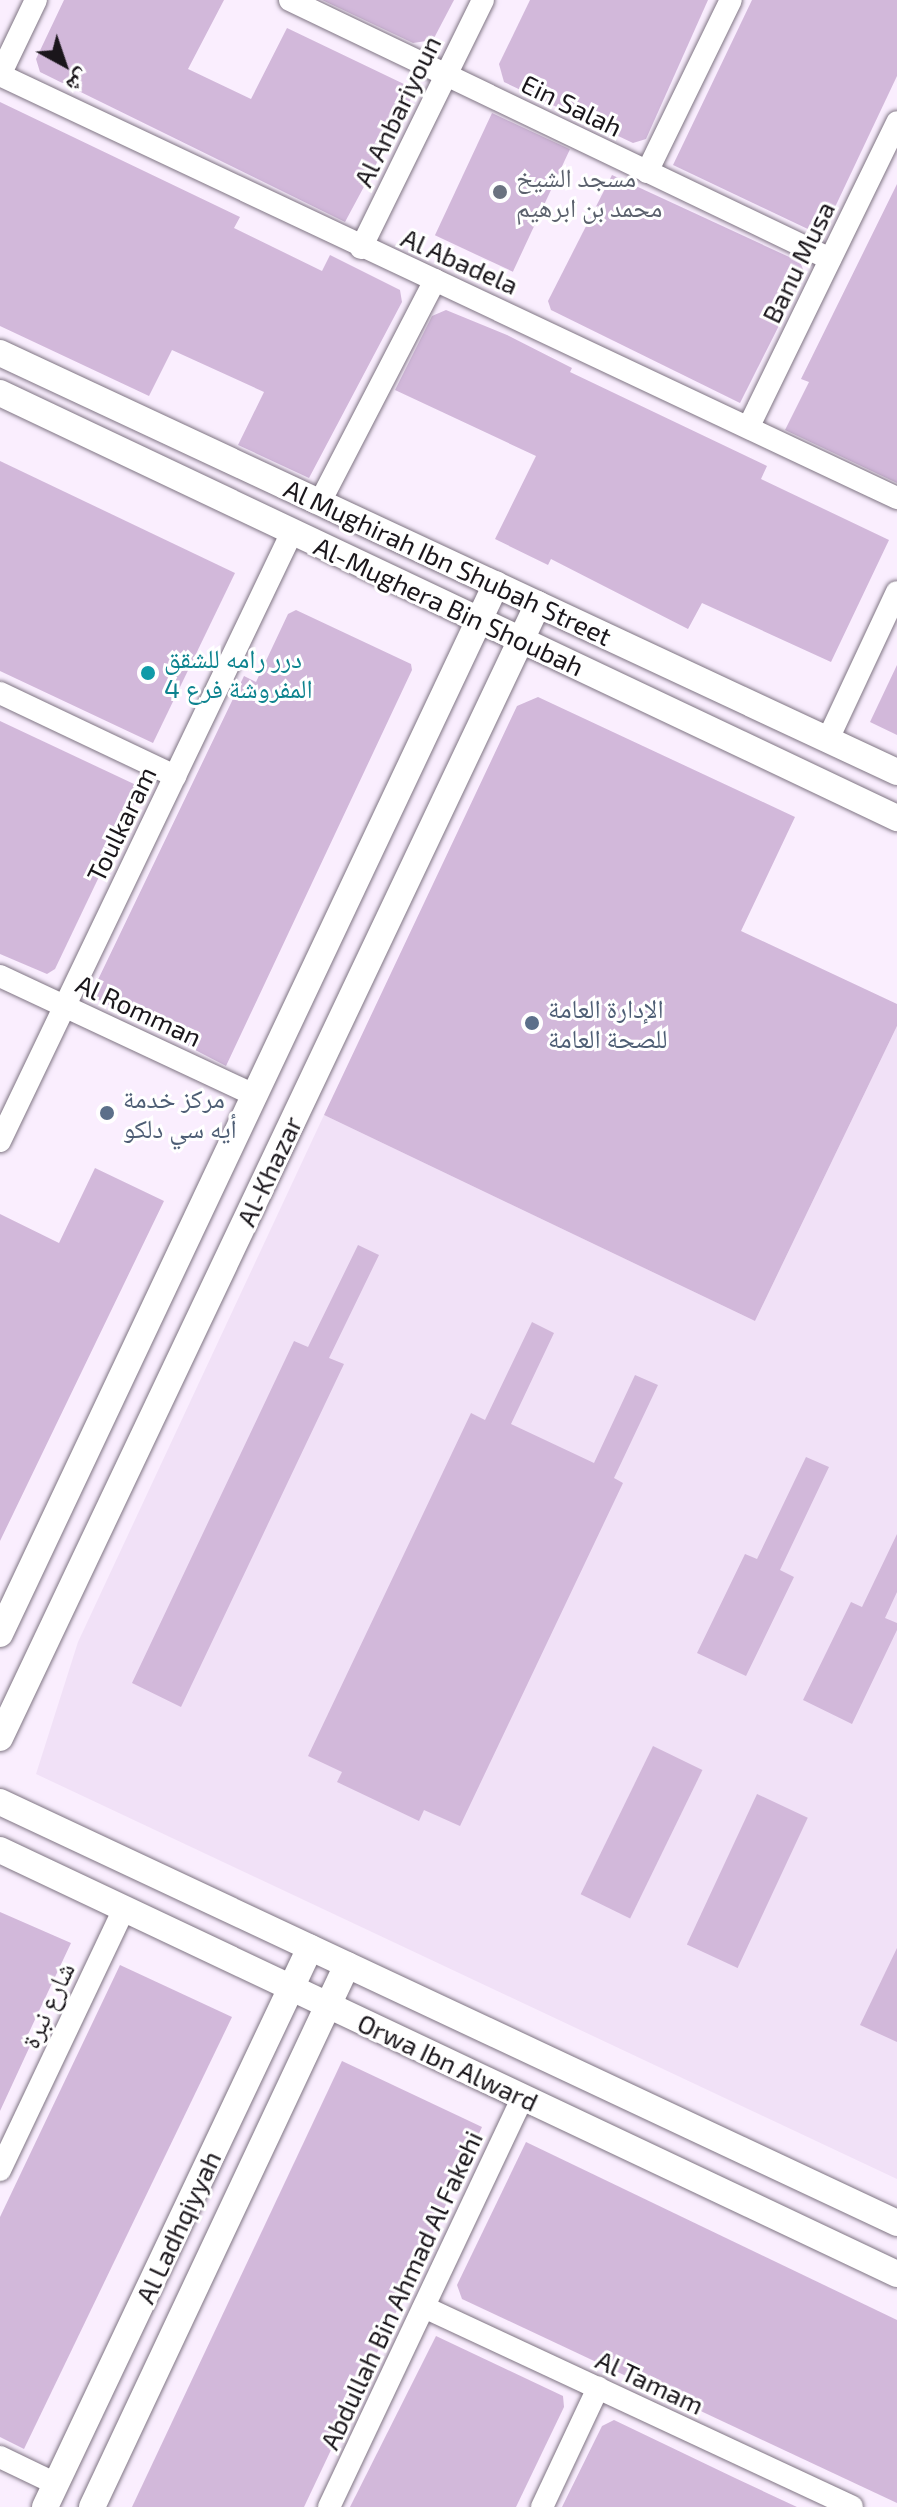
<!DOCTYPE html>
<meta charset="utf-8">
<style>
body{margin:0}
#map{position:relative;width:897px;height:2507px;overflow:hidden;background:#faeefe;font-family:"Exo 2","Noto Naskh Arabic",sans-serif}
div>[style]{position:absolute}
.built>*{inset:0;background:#f1e1f7}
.building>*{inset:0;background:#d2b8da;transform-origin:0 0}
.roads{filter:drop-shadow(0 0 2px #7f7583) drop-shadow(0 0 2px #7f7583)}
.minor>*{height:22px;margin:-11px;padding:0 11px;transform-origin:11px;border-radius:11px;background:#fff}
.tertiary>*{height:26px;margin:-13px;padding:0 13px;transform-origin:13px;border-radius:13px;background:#fff}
.dots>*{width:22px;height:22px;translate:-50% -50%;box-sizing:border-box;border:4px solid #fff;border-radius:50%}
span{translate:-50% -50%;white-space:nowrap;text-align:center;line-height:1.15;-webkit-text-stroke:6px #fff;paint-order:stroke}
.street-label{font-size:26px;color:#1a161b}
.worship-label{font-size:26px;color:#5b616d}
.left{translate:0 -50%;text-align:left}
.culture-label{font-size:26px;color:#0d838f}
.service-label{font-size:26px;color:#4e5e75}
.north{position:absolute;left:24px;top:24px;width:80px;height:80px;-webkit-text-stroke:6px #fff;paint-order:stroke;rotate:140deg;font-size:22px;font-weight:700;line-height:32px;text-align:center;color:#1a161b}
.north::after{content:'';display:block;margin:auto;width:28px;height:36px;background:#1a161b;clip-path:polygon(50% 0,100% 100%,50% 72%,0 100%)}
</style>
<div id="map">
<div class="built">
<div style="clip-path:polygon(897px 1026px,897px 2179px,36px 1774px,78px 1642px,324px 1115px,755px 1321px)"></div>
</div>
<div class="building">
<div style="clip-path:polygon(64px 0,224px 0,188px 69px,251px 99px,287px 28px,406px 85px,411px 99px,345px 222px,40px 72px,36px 59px)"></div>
<div style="clip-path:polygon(322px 0,454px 0,433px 40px,413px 43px)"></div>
<div style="clip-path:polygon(530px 0,708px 0,646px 139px,633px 143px,504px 82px,499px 64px)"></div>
<div style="clip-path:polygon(752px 0,897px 0,897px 76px,827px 224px,812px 231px,673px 165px)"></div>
<div style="clip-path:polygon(0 102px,240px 217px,234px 228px,322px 271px,330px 255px,400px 290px,402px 302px,309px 478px,238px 445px,264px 392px,172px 350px,149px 396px,0 326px)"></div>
<div style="left:492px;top:113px;width:86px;height:135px;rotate:25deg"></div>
<div style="clip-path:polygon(612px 175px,800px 262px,805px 274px,740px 403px,551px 310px,548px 301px)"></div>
<div style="clip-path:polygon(897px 184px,897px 483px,785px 430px,809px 382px,801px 379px)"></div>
<div style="clip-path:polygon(446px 310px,507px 335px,572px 368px,570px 372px,767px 466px,761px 479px,889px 540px,831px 662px,702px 603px,688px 629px,551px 559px,548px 565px,495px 539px,536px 456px,395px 390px,432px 316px)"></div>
<div style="clip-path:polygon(0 461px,235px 573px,153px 743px,0 671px)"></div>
<div style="clip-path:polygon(296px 610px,411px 664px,412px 670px,226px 1066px,97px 999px,94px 988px,244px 676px,256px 682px,288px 614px)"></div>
<div style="clip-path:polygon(897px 665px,897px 735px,870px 722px)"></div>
<div style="clip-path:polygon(538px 697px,795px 817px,741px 931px,897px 1004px,897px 1026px,755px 1321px,324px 1115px,517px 706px)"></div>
<div style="clip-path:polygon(0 721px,134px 784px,138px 795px,55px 969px,47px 974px,0 954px)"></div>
<div style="clip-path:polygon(95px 1168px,164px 1201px,0 1541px,0 1214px,59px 1243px)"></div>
<div style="clip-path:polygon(358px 1245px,379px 1255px,329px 1358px,344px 1364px,181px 1707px,132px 1683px,294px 1341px,308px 1347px)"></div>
<div style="clip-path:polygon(532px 1322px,554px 1333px,511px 1424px,594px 1463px,635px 1375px,658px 1385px,614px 1478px,623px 1483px,460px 1826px,424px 1810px,419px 1821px,337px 1782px,342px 1772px,308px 1756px,471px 1413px,485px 1420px)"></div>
<div style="clip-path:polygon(806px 1457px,829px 1467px,780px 1570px,794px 1577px,746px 1676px,697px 1653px,745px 1554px,757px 1559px)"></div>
<div style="clip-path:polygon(897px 1534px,897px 1592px,885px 1618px,897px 1623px,897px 1630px,852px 1724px,803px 1700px,851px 1602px,862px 1607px)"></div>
<div style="left:653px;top:1746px;width:55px;height:165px;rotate:26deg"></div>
<div style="left:757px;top:1794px;width:56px;height:166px;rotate:25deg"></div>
<div style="clip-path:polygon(0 1912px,71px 1943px,24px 2043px,30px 2046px,0 2111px)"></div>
<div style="clip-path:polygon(897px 1948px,897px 2042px,860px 2025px)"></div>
<div style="clip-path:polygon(120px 1965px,232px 2017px,24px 2449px,0 2437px,0 2217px)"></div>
<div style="clip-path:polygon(342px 2061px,482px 2127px,384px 2338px,304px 2507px,132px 2507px)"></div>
<div style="clip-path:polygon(526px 2142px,897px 2320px,897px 2503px,462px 2299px,457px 2285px)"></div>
<div style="clip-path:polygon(436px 2336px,563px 2396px,564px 2407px,516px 2507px,350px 2507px)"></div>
<div style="clip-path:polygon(614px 2420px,735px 2478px,797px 2507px,562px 2507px,602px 2426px)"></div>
</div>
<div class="roads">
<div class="minor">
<div style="left:290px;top:0;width:599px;rotate:25.62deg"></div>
<div style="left:0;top:75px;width:992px;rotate:25.25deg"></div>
<div style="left:0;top:75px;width:83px;rotate:-64.4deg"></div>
<div style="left:647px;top:172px;width:191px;rotate:-64deg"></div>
<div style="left:361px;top:248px;width:276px;rotate:-63.8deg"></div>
<div style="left:749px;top:426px;width:338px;rotate:-64deg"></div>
<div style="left:320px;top:502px;width:250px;rotate:-62.6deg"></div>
<div style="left:0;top:693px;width:194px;rotate:25.4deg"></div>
<div style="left:828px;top:739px;width:162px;rotate:-64.9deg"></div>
<div style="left:0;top:976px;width:280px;rotate:25.1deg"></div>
<div style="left:0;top:1141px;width:675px;rotate:-64.38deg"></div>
<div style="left:0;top:2170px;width:289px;rotate:-64.6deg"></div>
<div style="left:424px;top:2307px;width:472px;rotate:25deg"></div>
<div style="left:0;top:2457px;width:62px;rotate:25.7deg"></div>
<div style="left:329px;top:2507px;width:454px;rotate:-64.7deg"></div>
<div style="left:542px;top:2507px;width:132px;rotate:-64.8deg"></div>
</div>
<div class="tertiary">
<div style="left:0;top:353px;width:990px;rotate:25.04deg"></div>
<div style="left:0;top:393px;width:993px;rotate:25.35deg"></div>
<div style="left:0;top:1634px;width:1161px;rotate:-64.71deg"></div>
<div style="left:0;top:1738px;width:1255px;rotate:-64.62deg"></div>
<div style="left:0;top:1802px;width:991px;rotate:25.14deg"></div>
<div style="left:0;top:1850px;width:992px;rotate:25.3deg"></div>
<div style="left:45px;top:2507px;width:619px;rotate:-64.64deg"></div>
<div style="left:92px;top:2507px;width:599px;rotate:-64.8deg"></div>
</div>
</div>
<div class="dots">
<div style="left:500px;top:192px;background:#6b7280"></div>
<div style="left:148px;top:673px;background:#0f9aa8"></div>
<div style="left:532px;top:1023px;background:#5c6f8a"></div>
<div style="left:107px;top:1113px;background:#5c6f8a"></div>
</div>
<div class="street-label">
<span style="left:572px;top:105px;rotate:26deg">Ein Salah</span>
<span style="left:397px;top:111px;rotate:-64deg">Al Anbariyoun</span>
<span style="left:460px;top:261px;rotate:24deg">Al Abadela</span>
<span style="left:798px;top:262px;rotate:-64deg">Banu Musa</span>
<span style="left:448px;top:562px;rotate:25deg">Al Mughirah Ibn Shubah Street</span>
<span style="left:449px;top:606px;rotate:25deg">Al-Mughera Bin Shoubah</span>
<span style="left:121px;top:824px;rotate:-64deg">Toulkaram</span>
<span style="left:139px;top:1010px;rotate:25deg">Al Romman</span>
<span style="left:269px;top:1171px;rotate:-65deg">Al-Khazar</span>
<span style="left:47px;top:2005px;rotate:-65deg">شارع نبرة</span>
<span style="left:448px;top:2062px;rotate:25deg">Orwa Ibn Alward</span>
<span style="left:178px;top:2227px;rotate:-65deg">Al Ladhqiyyah</span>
<span style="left:401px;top:2290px;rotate:-65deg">Abdullah Bin Ahmad Al Fakehi</span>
<span style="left:650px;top:2382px;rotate:25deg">Al Tamam</span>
</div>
<div class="worship-label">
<span class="left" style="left:516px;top:192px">مسجد الشيخ<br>محمد بن ابرهيم</span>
</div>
<div class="culture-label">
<span class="left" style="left:164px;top:673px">درر رامه للشقق<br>المفروشة فرع 4</span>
</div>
<div class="service-label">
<span class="left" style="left:548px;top:1023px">الإدارة العامة<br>للصحة العامة</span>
<span class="left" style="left:123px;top:1113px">مركز خدمة<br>أيه سي دلكو</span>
</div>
<div class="north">ش</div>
</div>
